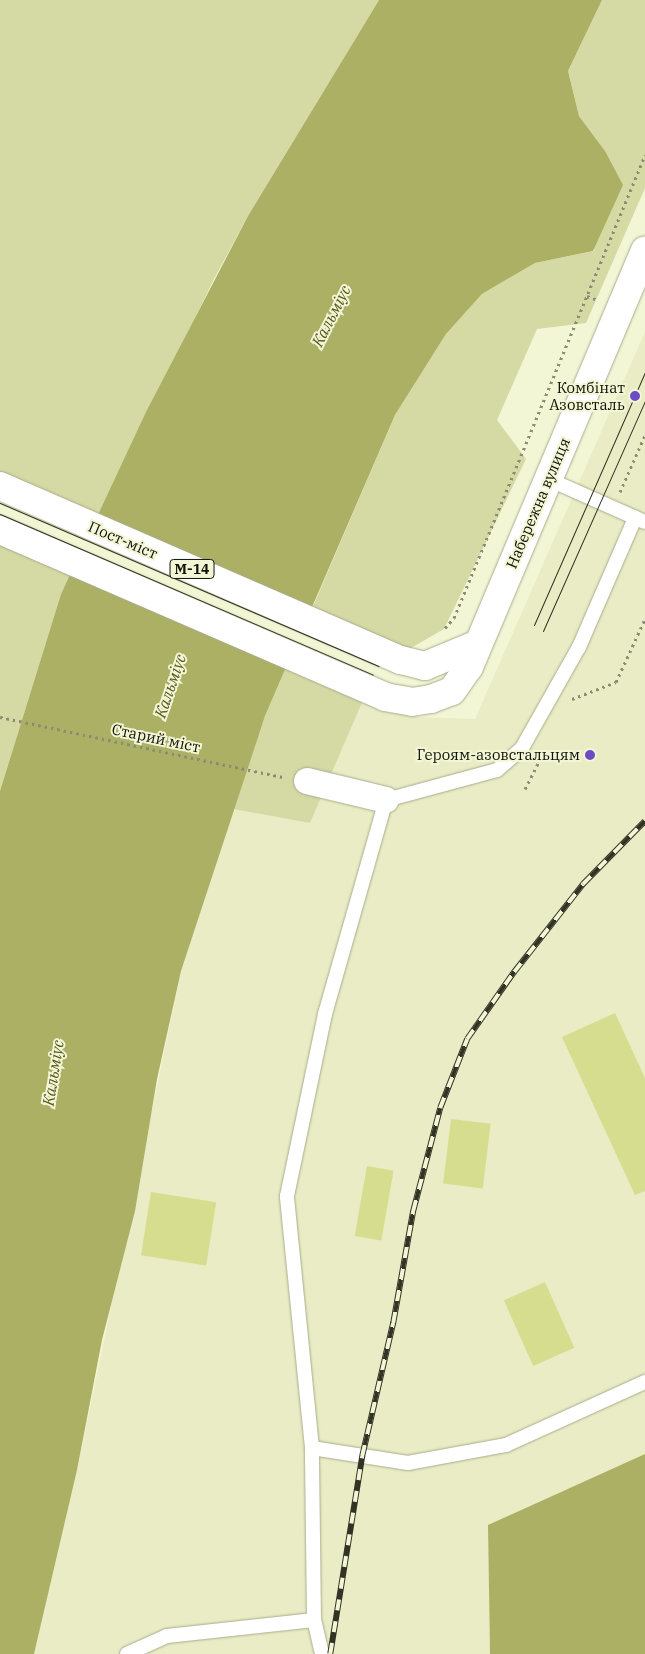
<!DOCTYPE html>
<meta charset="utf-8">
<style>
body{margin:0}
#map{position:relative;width:645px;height:1654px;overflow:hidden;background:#f3f6d5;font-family:"IBM Plex Serif",serif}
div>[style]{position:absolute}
.built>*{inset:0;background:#e9ecc4}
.green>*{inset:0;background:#d5d9a4}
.water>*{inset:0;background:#acb064}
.pier>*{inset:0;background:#f3f6d5;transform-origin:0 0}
.building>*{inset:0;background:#d7dd8f;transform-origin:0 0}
.path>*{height:3px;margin-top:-1.5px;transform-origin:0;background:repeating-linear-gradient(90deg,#8a8c75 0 2.5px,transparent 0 6.5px)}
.roads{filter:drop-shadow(0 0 1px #a9ac8d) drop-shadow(0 0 1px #a9ac8d)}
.lane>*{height:14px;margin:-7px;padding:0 7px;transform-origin:7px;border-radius:7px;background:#fff}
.street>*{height:26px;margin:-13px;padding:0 13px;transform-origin:13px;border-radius:13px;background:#fff}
.highway>*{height:28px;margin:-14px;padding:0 14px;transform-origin:14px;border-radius:14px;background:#fff}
.tram>*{height:1px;margin:-0.5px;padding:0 0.5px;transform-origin:0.5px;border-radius:0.5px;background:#323325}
.rail>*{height:5.5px;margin-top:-2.75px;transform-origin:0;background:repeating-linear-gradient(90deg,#f3f6d5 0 11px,#323325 0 22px);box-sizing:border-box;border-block:1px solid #323325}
.dots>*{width:14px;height:14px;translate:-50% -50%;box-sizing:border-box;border:2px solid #f3f6d5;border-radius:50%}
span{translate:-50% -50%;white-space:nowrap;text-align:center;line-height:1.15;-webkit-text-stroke:4px #f3f6d5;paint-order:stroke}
.shield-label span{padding:1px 4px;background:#f3f6d5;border:1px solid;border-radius:4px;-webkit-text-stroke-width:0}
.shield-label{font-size:14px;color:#121308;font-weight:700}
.poi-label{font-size:15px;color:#121308}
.right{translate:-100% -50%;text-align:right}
.street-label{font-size:15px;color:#121308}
.water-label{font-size:16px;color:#55571f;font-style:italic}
</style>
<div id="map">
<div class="built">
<div style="clip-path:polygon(645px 332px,645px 1454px,488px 1525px,490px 1654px,34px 1654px,77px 1470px,181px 971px,233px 809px,310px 823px,364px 698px,418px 717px,475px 719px)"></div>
</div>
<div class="green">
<div style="clip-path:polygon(0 0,379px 0,248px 216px,214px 279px,97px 518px,0 476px)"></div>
<div style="clip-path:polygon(602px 0,645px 0,645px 188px,586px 323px,537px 329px,497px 420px,526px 459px,444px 629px,404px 652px,311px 611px,395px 415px,446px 334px,482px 294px,535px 263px,594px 251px,605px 151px,579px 116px,568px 71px)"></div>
<div style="clip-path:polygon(0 540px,72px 571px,61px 594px,0 791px)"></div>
<div style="clip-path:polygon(287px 665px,364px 698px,310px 823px,233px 809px,265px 716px)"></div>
</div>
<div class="water">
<div style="clip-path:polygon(379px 0,602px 0,568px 71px,579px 116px,605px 151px,623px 185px,593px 251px,535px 263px,482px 294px,446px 334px,395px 415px,265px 716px,181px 971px,157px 1079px,135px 1211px,102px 1340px,77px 1470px,34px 1654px,0 1654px,0 791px,61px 594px,146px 412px,248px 216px)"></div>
<div style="clip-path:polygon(645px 1454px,645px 1654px,490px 1654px,488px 1525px)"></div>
</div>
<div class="pier">
<div style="left:95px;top:517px;width:238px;height:59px;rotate:24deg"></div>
</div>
<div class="building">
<div style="clip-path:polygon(615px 1013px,645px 1078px,645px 1191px,635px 1195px,562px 1037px)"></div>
<div style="left:451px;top:1119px;width:40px;height:65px;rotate:7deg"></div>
<div style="left:367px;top:1166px;width:27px;height:71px;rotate:10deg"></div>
<div style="left:151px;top:1192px;width:66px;height:64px;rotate:9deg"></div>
<div style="left:545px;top:1282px;width:72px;height:45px;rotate:66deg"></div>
</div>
<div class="path">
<div style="left:587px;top:296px;width:12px;rotate:20deg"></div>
<div style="left:620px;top:492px;width:62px;rotate:-66.3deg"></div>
<div style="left:445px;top:628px;width:13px;rotate:-48deg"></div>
<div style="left:454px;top:618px;width:501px;rotate:-67.58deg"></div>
<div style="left:572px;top:699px;width:47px;rotate:-21.1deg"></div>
<div style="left:616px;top:682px;width:69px;rotate:-65.3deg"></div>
<div style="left:0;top:717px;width:289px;rotate:12deg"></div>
<div style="left:525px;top:789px;width:34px;rotate:-63deg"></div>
</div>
<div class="roads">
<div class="lane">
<div style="left:548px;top:479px;width:106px;rotate:23.9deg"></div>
<div style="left:312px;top:1448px;width:97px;rotate:8.9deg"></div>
<div style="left:408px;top:1463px;width:100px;rotate:-10.4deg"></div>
<div style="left:506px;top:1445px;width:153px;rotate:-24.4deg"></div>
<div style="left:127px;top:1654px;width:44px;rotate:-24.2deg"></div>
<div style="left:167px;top:1636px;width:148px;rotate:-6.2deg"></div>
<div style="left:322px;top:1654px;width:35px;rotate:-103deg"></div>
<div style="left:314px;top:1620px;width:172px;rotate:-90.7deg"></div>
<div style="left:312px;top:1448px;width:253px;rotate:-95.7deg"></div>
<div style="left:287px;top:1196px;width:186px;rotate:-78.2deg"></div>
<div style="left:325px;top:1014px;width:223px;rotate:-74.1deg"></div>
<div style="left:386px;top:800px;width:115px;rotate:-15.1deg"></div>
<div style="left:497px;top:770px;width:33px;rotate:-41deg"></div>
<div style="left:522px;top:748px;width:116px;rotate:-60.6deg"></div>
<div style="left:579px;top:647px;width:141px;rotate:-66.5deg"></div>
</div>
<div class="street">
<div style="left:307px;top:781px;width:81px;rotate:13.5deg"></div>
</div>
<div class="highway">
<div style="left:0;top:486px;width:437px;rotate:23.5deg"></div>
<div style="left:401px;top:660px;width:25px;rotate:14deg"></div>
<div style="left:425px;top:666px;width:57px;rotate:-22.5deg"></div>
<div style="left:0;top:530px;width:420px;rotate:23.4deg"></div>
<div style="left:385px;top:697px;width:27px;rotate:10deg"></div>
<div style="left:412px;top:702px;width:19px;rotate:-9deg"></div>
<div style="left:431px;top:699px;width:22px;rotate:-21deg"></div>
<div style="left:452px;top:691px;width:29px;rotate:-55deg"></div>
<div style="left:469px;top:667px;width:452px;rotate:-67.1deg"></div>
</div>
</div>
<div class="tram">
<div style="left:0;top:503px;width:412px;rotate:23.3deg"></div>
<div style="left:0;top:514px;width:406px;rotate:23.3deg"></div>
<div style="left:534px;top:625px;width:276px;rotate:-66.3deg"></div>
<div style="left:543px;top:631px;width:252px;rotate:-66.1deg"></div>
</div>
<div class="rail">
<div style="left:330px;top:1654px;width:201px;rotate:-80.8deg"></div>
<div style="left:362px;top:1456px;width:137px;rotate:-76.9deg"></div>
<div style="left:393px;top:1323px;width:114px;rotate:-79.9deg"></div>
<div style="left:413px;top:1211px;width:106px;rotate:-75.3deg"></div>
<div style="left:440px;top:1108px;width:74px;rotate:-68.6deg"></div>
<div style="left:467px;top:1039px;width:82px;rotate:-55deg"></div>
<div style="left:514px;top:972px;width:112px;rotate:-51.9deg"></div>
<div style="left:583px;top:884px;width:88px;rotate:-45.5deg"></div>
</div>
<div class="dots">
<div style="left:635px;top:396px;background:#6d4bc4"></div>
<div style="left:590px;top:755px;background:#6d4bc4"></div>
</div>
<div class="shield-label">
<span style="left:192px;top:569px">М-14</span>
</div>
<div class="poi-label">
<span class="right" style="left:625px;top:396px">Комбінат<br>Азовсталь</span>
<span class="right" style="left:580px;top:755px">Героям-азовстальцям</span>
</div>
<div class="street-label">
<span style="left:538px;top:503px;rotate:-67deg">Набережна вулиця</span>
<span style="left:123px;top:540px;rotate:23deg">Пост-міст</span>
<span style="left:156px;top:738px;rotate:12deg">Старий міст</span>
</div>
<div class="water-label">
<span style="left:331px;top:316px;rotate:-63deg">Кальміус</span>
<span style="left:170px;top:686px;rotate:-71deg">Кальміус</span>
<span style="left:53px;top:1073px;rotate:-81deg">Кальміус</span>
</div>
</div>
